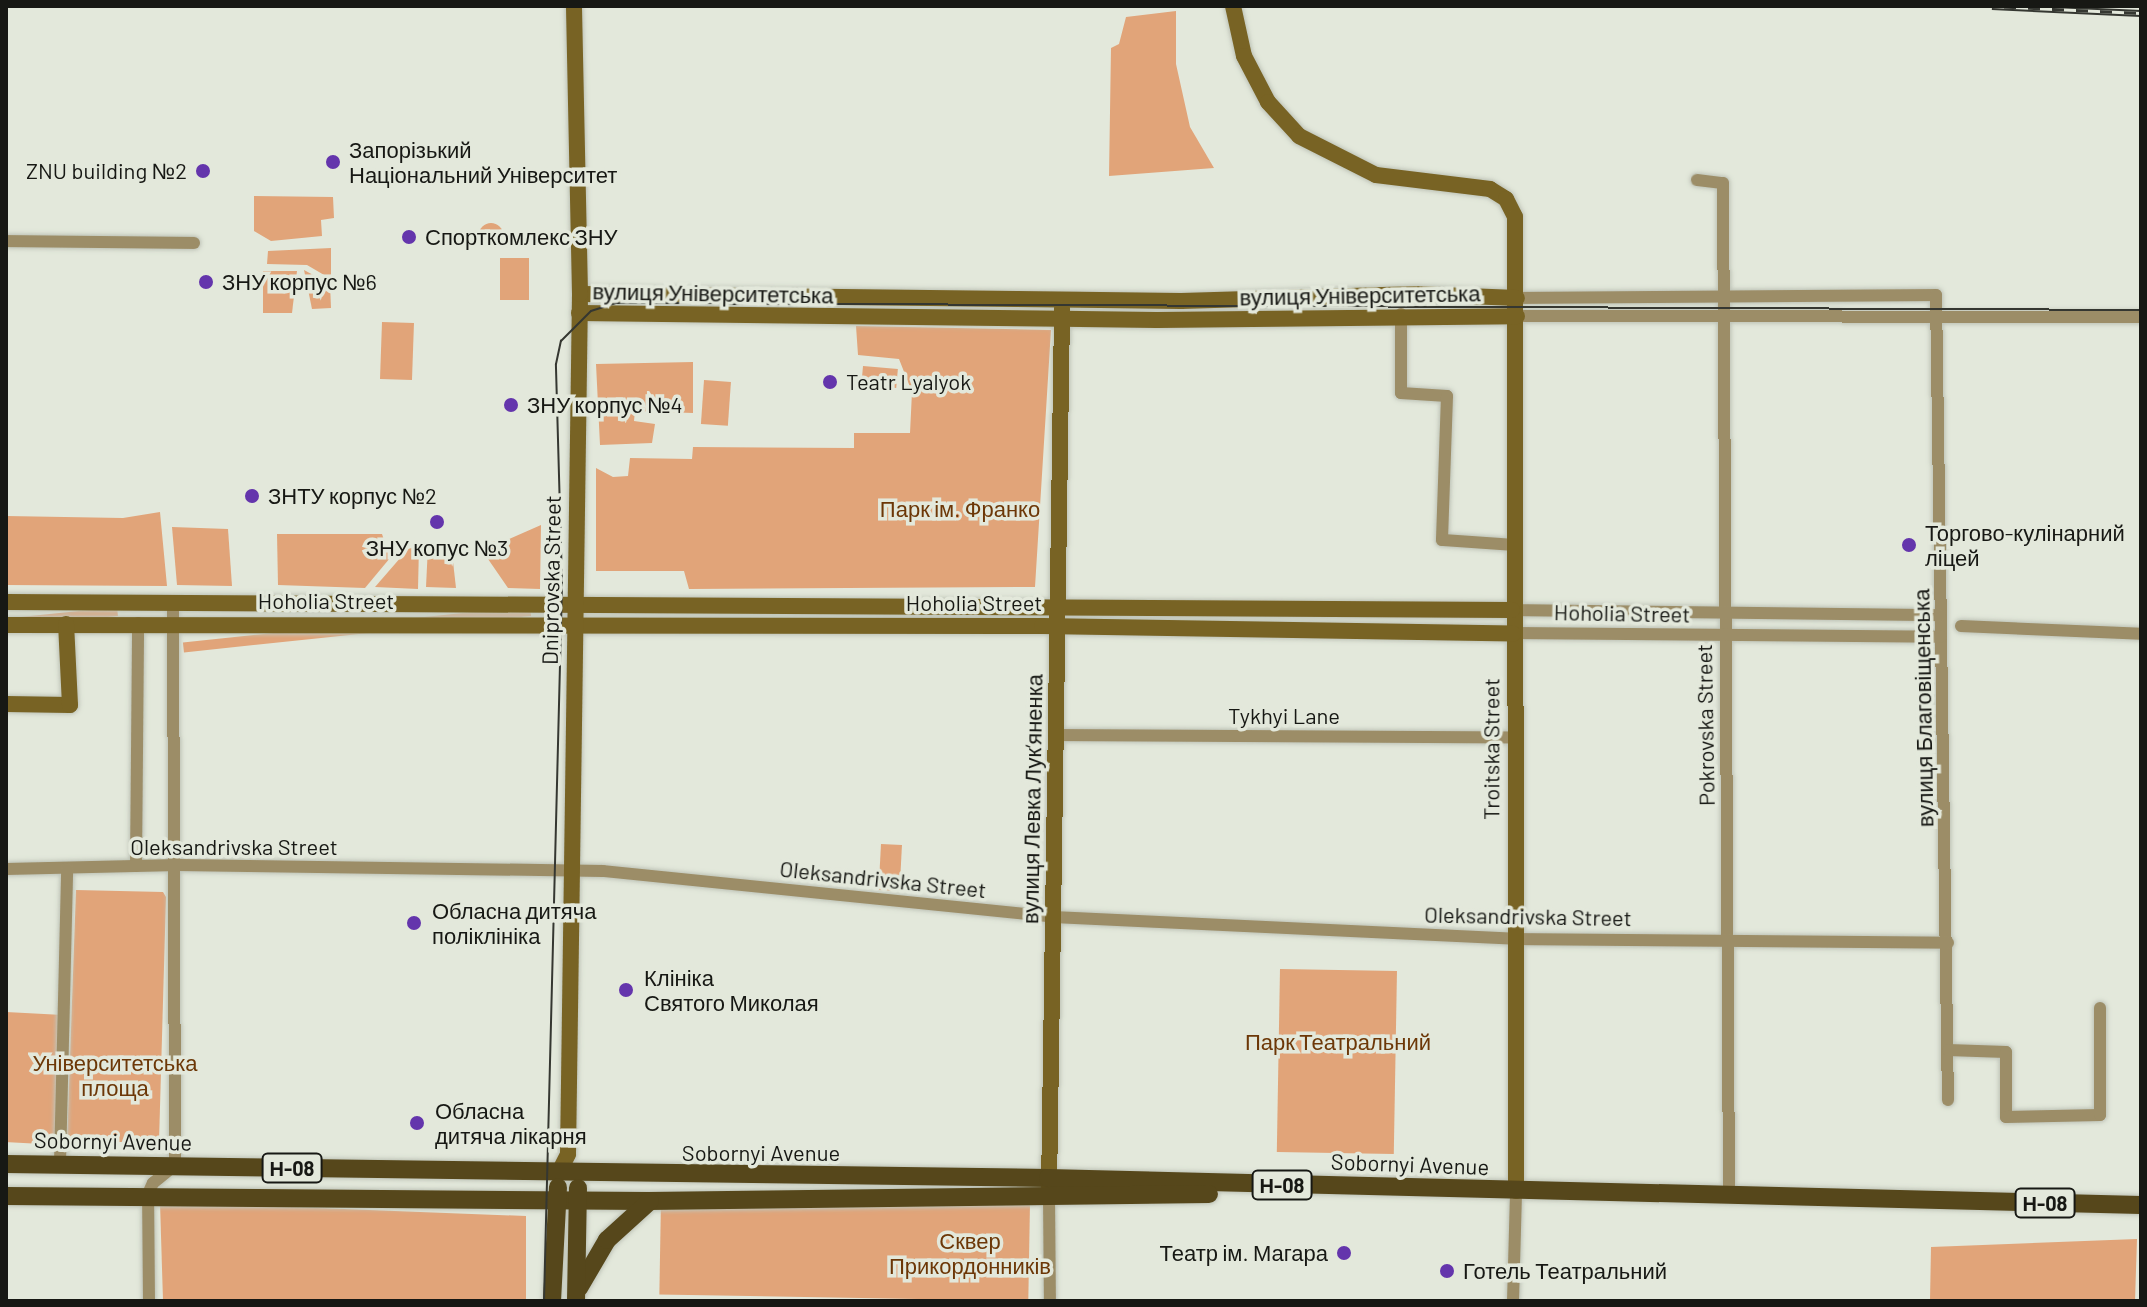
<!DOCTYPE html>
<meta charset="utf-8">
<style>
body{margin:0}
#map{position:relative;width:2147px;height:1307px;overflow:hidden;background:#e3e8db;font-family:Barlow,sans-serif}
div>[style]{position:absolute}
.green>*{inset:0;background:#e1a479;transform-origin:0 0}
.round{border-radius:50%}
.roads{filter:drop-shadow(0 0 2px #bec3b7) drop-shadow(0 0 2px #bec3b7)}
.street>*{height:12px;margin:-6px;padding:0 6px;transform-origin:6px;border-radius:6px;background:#9c8d67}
.secondary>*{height:16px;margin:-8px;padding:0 8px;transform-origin:8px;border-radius:8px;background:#786324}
.primary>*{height:18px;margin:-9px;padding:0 9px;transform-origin:9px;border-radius:9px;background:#56471b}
.tram>*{height:2px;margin:-1px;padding:0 1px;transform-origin:1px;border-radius:1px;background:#353731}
.rail>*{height:7px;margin-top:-3.5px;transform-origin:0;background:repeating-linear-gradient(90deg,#e3e8db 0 12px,#353731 0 24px);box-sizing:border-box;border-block:2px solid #353731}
.dots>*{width:22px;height:22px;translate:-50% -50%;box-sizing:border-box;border:4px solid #e3e8db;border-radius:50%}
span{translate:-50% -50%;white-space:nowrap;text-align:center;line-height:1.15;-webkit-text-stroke:7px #e3e8db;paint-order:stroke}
.shield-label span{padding:2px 6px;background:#e3e8db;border:2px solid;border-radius:6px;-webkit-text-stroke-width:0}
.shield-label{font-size:20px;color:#171814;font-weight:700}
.poi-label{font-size:22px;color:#171814}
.left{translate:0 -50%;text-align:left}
.right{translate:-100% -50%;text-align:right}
.street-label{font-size:22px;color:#171814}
.park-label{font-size:22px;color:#6c3707}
.frame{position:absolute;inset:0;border:8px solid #171814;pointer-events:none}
</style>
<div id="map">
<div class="green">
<div style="clip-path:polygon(1176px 11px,1176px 64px,1190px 127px,1214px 168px,1109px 176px,1111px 48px,1119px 44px,1126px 17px)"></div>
<div style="clip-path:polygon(254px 196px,333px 197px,334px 218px,321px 220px,322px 236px,271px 241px,254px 231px)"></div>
<div class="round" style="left:479px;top:223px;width:24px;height:24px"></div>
<div style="clip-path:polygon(331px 248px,331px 279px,307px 265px,267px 264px,268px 251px)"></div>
<div style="left:500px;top:258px;width:29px;height:42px"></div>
<div style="clip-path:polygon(304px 270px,330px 284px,331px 308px,312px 309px)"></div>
<div style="clip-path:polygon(263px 271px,297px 271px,292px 313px,263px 313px)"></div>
<div style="left:382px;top:322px;width:32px;height:57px;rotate:2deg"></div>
<div style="clip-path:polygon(856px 326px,1051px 330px,1035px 587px,689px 589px,684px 571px,596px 571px,596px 468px,613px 477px,628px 476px,630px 458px,692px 459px,693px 447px,854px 448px,854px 433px,910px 433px,912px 392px,899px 359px,858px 355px)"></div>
<div style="clip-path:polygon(693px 362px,693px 413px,635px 411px,634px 421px,655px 424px,652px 443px,600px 445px,596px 364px)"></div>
<div style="left:863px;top:366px;width:35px;height:19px;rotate:5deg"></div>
<div style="left:704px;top:380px;width:27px;height:44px;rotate:4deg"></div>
<div style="clip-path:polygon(160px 512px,167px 586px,6px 585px,6px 516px,123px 518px)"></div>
<div style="clip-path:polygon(541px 525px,540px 589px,508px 588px,477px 543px,507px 540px)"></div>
<div style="clip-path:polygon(172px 527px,228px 529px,232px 586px,177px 585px)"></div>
<div style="clip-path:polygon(277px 534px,382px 534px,390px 558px,365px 588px,278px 585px)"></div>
<div style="clip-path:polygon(451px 544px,456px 588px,426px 587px,428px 546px)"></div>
<div style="clip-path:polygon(419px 546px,418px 589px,375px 587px,408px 549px)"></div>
<div style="left:530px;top:606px;width:10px;height:349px;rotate:84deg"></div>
<div style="left:117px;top:607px;width:9px;height:111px;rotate:84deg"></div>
<div style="left:881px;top:844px;width:21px;height:46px;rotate:3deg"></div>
<div style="clip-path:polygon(76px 890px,163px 892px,166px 897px,159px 1142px,67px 1142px)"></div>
<div style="left:1280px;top:969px;width:117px;height:183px;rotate:1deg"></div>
<div style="left:6px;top:1012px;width:57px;height:130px;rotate:3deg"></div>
<div style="clip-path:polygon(160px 1202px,526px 1216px,526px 1301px,163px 1301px)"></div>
<div style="left:1030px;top:1203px;width:98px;height:369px;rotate:91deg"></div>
<div style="clip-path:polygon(2137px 1239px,2135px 1301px,1930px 1301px,1931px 1247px)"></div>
</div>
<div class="roads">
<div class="street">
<div style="left:1697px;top:180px;width:26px;rotate:7deg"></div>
<div style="left:1723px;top:183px;width:1013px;rotate:89.66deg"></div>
<div style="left:6px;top:241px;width:188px;rotate:0.6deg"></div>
<div style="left:1517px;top:298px;width:419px;rotate:-0.4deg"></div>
<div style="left:1936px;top:295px;width:805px;rotate:89.15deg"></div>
<div style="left:1401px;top:314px;width:79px;rotate:90deg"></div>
<div style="left:1401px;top:393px;width:46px;rotate:3.7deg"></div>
<div style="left:1447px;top:396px;width:144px;rotate:92deg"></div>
<div style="left:1442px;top:540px;width:74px;rotate:3.9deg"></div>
<div style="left:1517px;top:316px;width:624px;rotate:0.09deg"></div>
<div style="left:1512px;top:610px;width:428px;rotate:0.7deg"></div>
<div style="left:1961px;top:626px;width:180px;rotate:2.5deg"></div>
<div style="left:1513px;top:633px;width:428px;rotate:0.5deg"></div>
<div style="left:1055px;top:735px;width:458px;rotate:0.3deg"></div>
<div style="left:136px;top:866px;width:243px;rotate:-89.5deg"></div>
<div style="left:6px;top:869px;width:172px;rotate:-1.3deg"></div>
<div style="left:178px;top:865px;width:425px;rotate:0.8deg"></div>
<div style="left:603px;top:871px;width:453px;rotate:5.8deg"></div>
<div style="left:1054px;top:917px;width:461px;rotate:2.7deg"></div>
<div style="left:1514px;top:939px;width:434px;rotate:0.5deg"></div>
<div style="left:1948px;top:1050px;width:58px;rotate:2deg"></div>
<div style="left:2006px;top:1052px;width:65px;rotate:90deg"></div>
<div style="left:2006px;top:1117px;width:94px;rotate:-1.2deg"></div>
<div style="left:2100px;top:1115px;width:107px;rotate:-90deg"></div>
<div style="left:60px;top:1163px;width:294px;rotate:-88.6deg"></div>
<div style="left:1049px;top:1196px;width:105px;rotate:89.5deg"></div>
<div style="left:149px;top:1301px;width:107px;rotate:-90.5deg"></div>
<div style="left:148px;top:1194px;width:12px;rotate:-66deg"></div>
<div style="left:153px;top:1183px;width:28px;rotate:-39deg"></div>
<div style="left:175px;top:1165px;width:564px;rotate:-90.2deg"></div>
<div style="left:1513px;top:1301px;width:110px;rotate:-88.4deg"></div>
</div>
<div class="secondary">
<div style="left:1233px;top:6px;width:51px;rotate:77.6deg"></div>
<div style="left:1244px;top:56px;width:52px;rotate:62.4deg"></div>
<div style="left:1268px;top:102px;width:46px;rotate:47.6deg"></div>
<div style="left:1299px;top:136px;width:86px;rotate:26.9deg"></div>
<div style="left:1376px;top:175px;width:115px;rotate:7deg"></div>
<div style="left:1490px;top:189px;width:19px;rotate:32deg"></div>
<div style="left:1506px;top:199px;width:20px;rotate:63deg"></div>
<div style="left:1515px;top:217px;width:974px;rotate:89.94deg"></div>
<div style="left:580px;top:294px;width:601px;rotate:0.67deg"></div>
<div style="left:1181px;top:301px;width:235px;rotate:-1.7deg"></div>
<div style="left:1416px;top:294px;width:101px;rotate:2.3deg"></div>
<div style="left:579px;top:313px;width:578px;rotate:0.69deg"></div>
<div style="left:1157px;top:320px;width:360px;rotate:-0.6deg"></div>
<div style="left:6px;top:602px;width:1506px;rotate:0.3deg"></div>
<div style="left:6px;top:625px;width:1036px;rotate:0.06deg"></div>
<div style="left:1042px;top:626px;width:471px;rotate:0.9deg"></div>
<div style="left:6px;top:704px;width:64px;rotate:0.9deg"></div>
<div style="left:70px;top:705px;width:81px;rotate:-92.8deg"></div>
<div style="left:559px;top:1172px;width:20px;rotate:-63deg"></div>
<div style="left:568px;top:1154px;width:860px;rotate:-89.2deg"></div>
<div style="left:580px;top:294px;width:288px;rotate:-91.2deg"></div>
<div style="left:1049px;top:1189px;width:881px;rotate:-89.15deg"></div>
</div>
<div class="primary">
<div style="left:6px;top:1164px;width:1042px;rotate:0.77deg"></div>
<div style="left:1048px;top:1178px;width:1093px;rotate:1.42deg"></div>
<div style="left:6px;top:1196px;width:642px;rotate:0.45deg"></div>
<div style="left:648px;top:1201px;width:561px;rotate:-0.71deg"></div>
<div style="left:579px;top:1288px;width:56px;rotate:-59.7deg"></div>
<div style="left:607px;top:1240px;width:58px;rotate:-42.2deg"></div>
<div style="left:552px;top:1301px;width:114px;rotate:-87deg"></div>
<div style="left:576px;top:1301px;width:113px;rotate:-89deg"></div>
</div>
</div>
<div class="tram">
<div style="left:544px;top:1301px;width:718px;rotate:-88.56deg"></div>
<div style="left:562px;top:583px;width:219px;rotate:-91.6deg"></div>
<div style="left:556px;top:364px;width:24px;rotate:-78deg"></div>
<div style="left:561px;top:341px;width:42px;rotate:-45deg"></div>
<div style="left:591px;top:311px;width:26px;rotate:-18deg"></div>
<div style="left:616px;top:303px;width:1525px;rotate:0.26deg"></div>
</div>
<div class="rail">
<div style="left:1992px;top:6px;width:149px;rotate:2.7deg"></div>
</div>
<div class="dots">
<div style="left:333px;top:162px;background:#6435ac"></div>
<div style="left:203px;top:171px;background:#6435ac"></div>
<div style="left:409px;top:237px;background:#6435ac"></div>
<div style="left:206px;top:282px;background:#6435ac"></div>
<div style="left:830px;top:382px;background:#6435ac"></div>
<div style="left:511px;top:405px;background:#6435ac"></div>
<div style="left:252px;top:496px;background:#6435ac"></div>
<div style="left:437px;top:522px;background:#6435ac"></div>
<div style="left:1909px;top:545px;background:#6435ac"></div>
<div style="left:414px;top:923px;background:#6435ac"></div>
<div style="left:626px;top:990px;background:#6435ac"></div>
<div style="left:417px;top:1123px;background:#6435ac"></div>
<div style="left:1344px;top:1253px;background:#6435ac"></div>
<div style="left:1447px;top:1271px;background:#6435ac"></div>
</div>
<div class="shield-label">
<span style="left:292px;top:1168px">Н-08</span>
<span style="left:1282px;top:1185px">Н-08</span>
<span style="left:2045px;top:1203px">Н-08</span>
</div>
<div class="poi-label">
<span class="left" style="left:349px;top:162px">Запорізький<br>Національний Університет</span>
<span class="right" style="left:187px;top:171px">ZNU building №2</span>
<span class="left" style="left:425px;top:237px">Спорткомлекс ЗНУ</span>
<span class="left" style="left:222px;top:282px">ЗНУ корпус №6</span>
<span class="left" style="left:846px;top:382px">Teatr Lyalyok</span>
<span class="left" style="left:527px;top:405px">ЗНУ корпус №4</span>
<span class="left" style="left:268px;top:496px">ЗНТУ корпус №2</span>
<span class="left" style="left:1925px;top:545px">Торгово-кулінарний<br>ліцей</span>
<span style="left:437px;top:548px">ЗНУ копус №3</span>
<span class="left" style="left:432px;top:923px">Обласна дитяча<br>поліклініка</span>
<span class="left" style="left:644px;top:990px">Клініка<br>Святого Миколая</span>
<span class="left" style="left:435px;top:1123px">Обласна<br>дитяча лікарня</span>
<span class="right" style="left:1328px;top:1253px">Театр ім. Магара</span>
<span class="left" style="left:1463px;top:1271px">Готель Театральний</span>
</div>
<div class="street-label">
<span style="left:713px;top:293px;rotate:1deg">вулиця Університетська</span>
<span style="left:1360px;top:295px;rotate:-1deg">вулиця Університетська</span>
<span style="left:551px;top:580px;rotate:-89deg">Dniprovska Street</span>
<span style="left:326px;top:601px">Hoholia Street</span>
<span style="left:974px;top:603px">Hoholia Street</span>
<span style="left:1622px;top:613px;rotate:1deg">Hoholia Street</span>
<span style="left:1923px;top:708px;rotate:-91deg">вулиця Благовіщенська</span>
<span style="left:1284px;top:716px">Tykhyi Lane</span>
<span style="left:1705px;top:725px;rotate:-91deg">Pokrovska Street</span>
<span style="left:1491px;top:749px;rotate:-90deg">Troitska Street</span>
<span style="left:1032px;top:799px;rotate:-89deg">вулиця Левка Лукʼяненка</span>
<span style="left:234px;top:847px">Oleksandrivska Street</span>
<span style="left:883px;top:879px;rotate:6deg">Oleksandrivska Street</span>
<span style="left:1528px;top:916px;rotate:1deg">Oleksandrivska Street</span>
<span style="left:113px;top:1141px;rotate:1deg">Sobornyi Avenue</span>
<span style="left:761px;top:1153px">Sobornyi Avenue</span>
<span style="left:1410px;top:1164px;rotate:2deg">Sobornyi Avenue</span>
</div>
<div class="park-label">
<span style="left:960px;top:509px">Парк ім. Франко</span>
<span style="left:1338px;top:1042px">Парк Театральний</span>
<span style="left:115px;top:1075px">Університетська<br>площа</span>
<span style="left:970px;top:1253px">Сквер<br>Прикордонників</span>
</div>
<div class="frame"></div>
</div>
